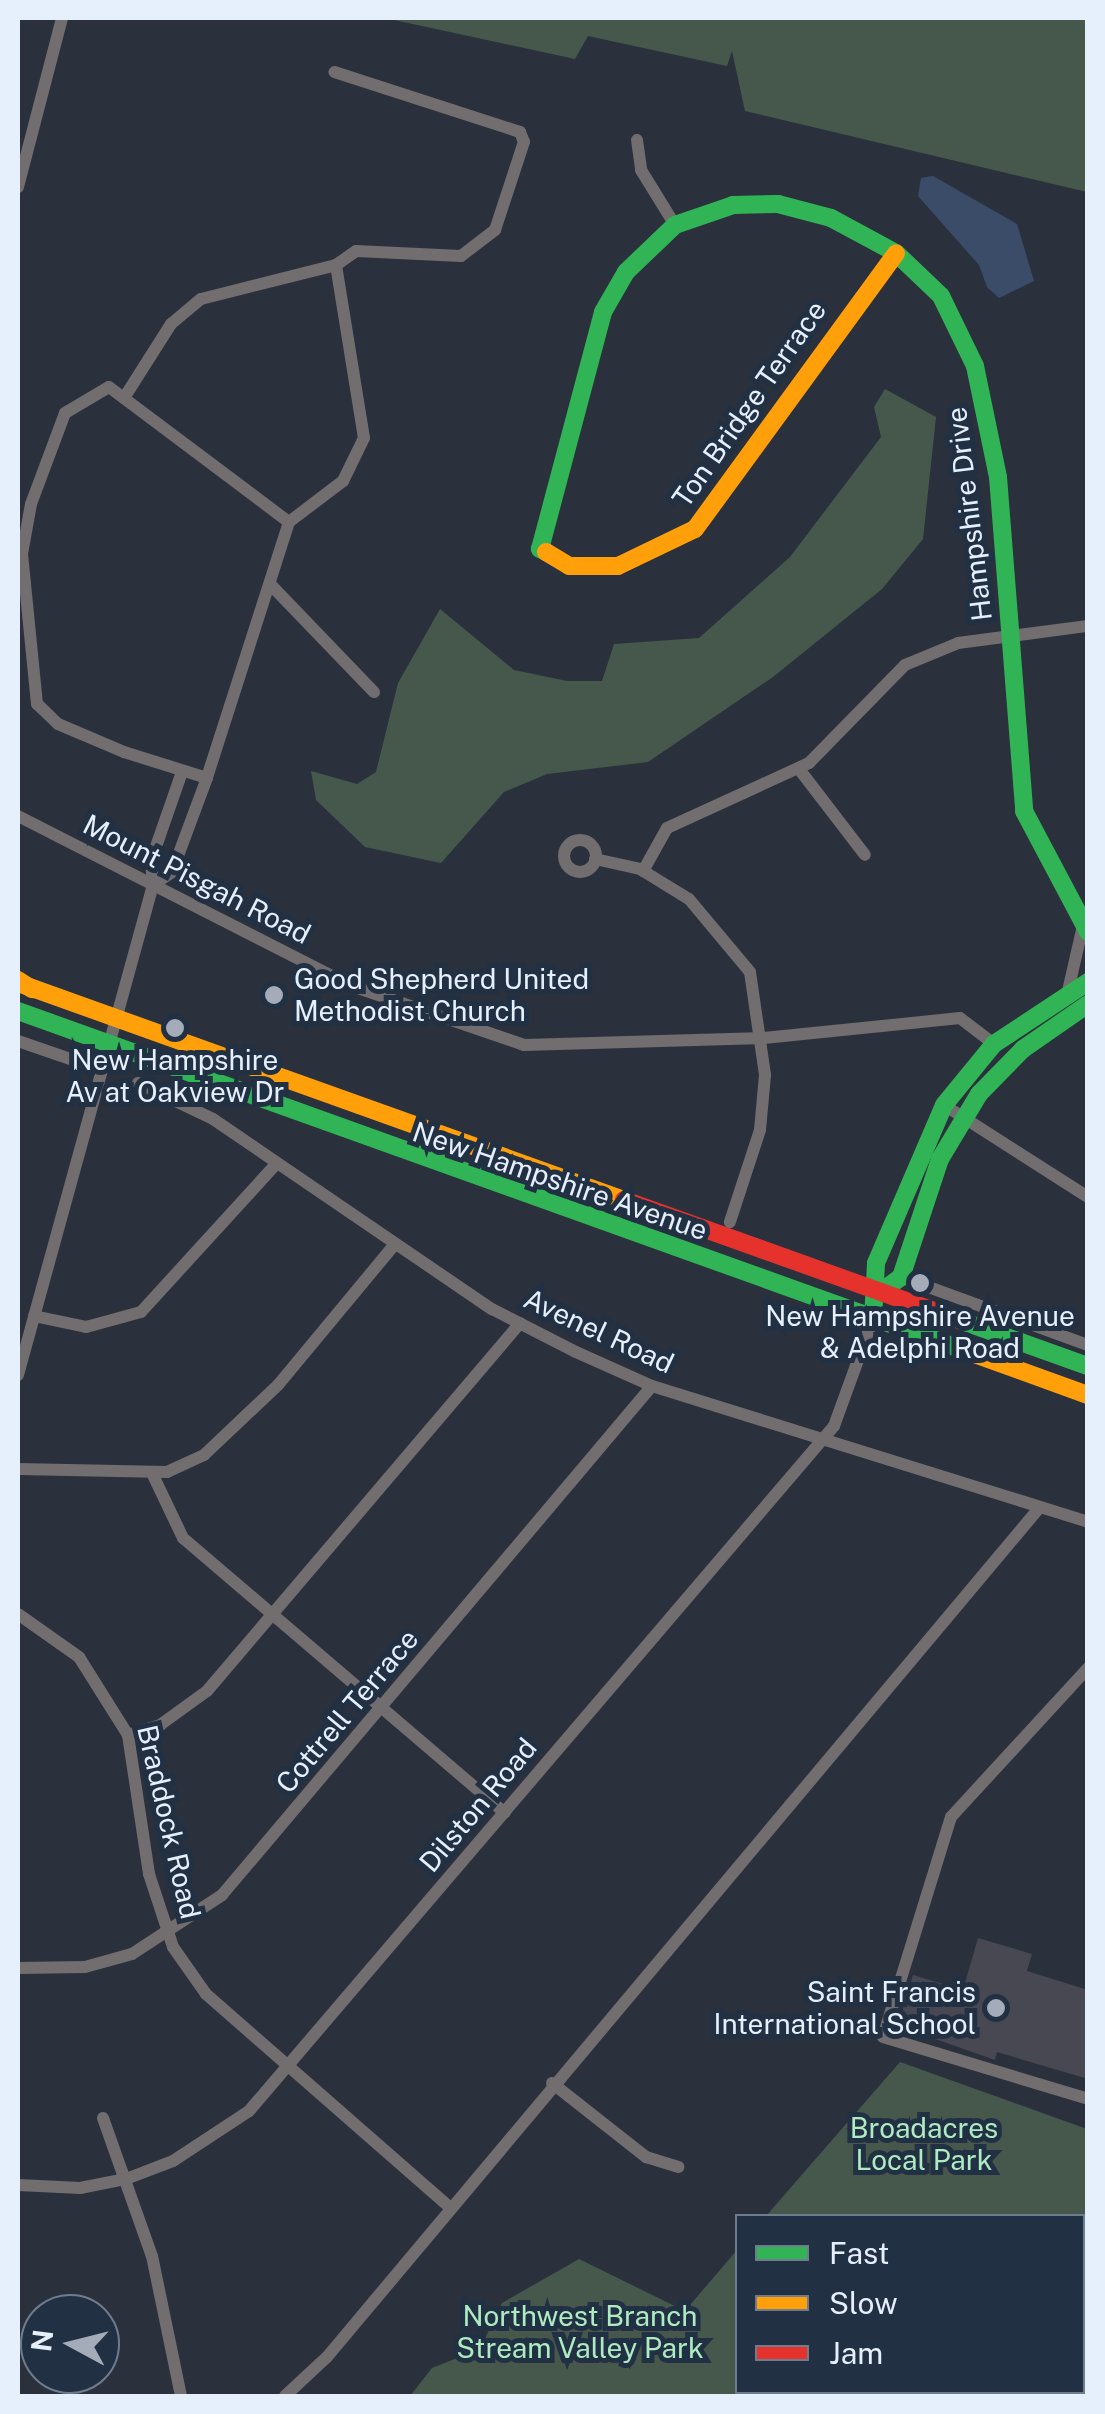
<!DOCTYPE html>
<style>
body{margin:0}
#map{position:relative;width:1105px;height:2414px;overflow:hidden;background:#2a313c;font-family:"Public Sans",sans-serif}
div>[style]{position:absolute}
.green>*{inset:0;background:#46584c}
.water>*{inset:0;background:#3b4c69}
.building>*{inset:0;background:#474852}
.street>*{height:12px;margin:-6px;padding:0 6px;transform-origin:6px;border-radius:6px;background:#726d6e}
.street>.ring{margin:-6px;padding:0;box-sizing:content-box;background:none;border:12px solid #726d6e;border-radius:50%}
.fast>*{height:18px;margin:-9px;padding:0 9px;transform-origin:9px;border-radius:9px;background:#30b455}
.slow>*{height:18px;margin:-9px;padding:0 9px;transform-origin:9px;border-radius:9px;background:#ff9f0a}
.jam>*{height:18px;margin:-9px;padding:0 9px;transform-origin:9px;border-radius:9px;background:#e5322d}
.dots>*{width:28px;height:28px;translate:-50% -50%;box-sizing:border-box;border:5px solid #223044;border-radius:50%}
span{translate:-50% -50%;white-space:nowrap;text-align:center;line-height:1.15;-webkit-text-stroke:10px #223044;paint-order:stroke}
.street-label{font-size:28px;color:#e6effc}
.poi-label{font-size:28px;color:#e6effc}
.left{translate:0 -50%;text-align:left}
.right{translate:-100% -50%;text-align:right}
.park-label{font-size:28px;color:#aeebc0}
.frame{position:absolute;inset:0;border:20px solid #e6effc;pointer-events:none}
.legend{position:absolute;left:735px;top:2214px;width:350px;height:180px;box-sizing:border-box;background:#223044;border:2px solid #707c8e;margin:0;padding:12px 18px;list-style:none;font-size:30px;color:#e6effc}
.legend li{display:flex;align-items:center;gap:20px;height:50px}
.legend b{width:50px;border:2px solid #707c8e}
.north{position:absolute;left:20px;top:2294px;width:100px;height:100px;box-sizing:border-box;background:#223044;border:2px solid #707c8e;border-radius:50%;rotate:277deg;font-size:28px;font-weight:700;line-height:40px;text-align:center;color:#e6effc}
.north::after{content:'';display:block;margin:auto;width:35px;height:45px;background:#a4acb9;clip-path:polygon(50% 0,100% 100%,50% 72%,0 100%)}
</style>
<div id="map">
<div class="green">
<div style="clip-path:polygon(385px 18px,1087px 18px,1087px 192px,745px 111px,732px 51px,727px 66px,588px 36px,575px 59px)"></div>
<div style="clip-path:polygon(885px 389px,936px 417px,923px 539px,882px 589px,773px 677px,648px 762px,547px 774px,504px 792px,441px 863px,365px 847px,316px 800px,311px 771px,357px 784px,376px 772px,398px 683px,440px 609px,514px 670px,567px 681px,602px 681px,614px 644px,699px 638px,790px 557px,881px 437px,874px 407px)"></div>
<div style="clip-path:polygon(900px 2062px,1087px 2129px,1087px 2231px,1082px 2216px,766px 2216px)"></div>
<div style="clip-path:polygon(737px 2250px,738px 2392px,999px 2396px,410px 2396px,432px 2368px,480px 2349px,502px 2303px,579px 2259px,685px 2311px)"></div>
</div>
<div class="water">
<div style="clip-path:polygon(933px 176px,1017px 224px,1034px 281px,999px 298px,987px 287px,979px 265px,918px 196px,921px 178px)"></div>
</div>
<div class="building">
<div style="clip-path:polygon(978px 1938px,1032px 1954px,1027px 1971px,1088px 1990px,1088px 2079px,997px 2052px,995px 2060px,898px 2026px,913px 1975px,963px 1990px)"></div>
</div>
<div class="street">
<div style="left:637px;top:140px;width:30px;rotate:82deg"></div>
<div style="left:641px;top:170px;width:65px;rotate:58.3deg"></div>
<div style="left:18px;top:187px;width:175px;rotate:-75.4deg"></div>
<div style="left:109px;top:387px;width:225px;rotate:36.9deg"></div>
<div style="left:289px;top:522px;width:269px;rotate:107.8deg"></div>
<div style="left:207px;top:778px;width:87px;rotate:-162.6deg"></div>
<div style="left:124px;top:752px;width:72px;rotate:-157deg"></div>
<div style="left:58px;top:724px;width:29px;rotate:-136deg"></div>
<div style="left:37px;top:704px;width:151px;rotate:-95.7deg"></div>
<div style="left:22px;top:554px;width:51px;rotate:-79.8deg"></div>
<div style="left:31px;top:504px;width:97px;rotate:-69.5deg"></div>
<div style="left:65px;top:413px;width:51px;rotate:-30.6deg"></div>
<div style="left:124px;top:398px;width:88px;rotate:-57.6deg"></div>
<div style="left:171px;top:324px;width:39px;rotate:-40deg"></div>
<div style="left:201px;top:299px;width:139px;rotate:-14.1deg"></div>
<div style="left:336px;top:265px;width:24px;rotate:-35deg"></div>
<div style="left:356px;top:251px;width:105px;rotate:2.7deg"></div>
<div style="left:461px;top:256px;width:43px;rotate:-37.4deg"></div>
<div style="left:495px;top:230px;width:93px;rotate:-71.8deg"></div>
<div style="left:524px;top:142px;width:11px;rotate:-112deg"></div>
<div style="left:520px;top:132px;width:195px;rotate:-162.1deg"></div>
<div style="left:289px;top:522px;width:68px;rotate:-37.2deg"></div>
<div style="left:343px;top:481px;width:48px;rotate:-64deg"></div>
<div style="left:364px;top:438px;width:175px;rotate:-99.2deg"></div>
<div style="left:270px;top:584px;width:150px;rotate:46.1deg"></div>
<div style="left:799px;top:769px;width:108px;rotate:52.5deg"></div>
<div style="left:18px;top:816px;width:375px;rotate:27deg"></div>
<div style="left:352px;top:986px;width:182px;rotate:18.9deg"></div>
<div style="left:524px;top:1045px;width:240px;rotate:-1.7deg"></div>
<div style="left:764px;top:1038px;width:197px;rotate:-5.8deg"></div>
<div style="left:960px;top:1018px;width:43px;rotate:37.4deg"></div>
<div class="ring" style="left:564px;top:840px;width:20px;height:20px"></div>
<div style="left:595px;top:859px;width:46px;rotate:12.5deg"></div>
<div style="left:640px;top:869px;width:57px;rotate:31.5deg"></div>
<div style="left:689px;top:899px;width:95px;rotate:50.1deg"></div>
<div style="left:750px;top:972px;width:104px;rotate:81.7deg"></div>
<div style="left:765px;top:1075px;width:55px;rotate:95.2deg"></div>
<div style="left:760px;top:1130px;width:97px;rotate:108.1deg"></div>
<div style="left:643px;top:871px;width:49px;rotate:-60.8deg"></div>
<div style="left:667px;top:828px;width:156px;rotate:-24.6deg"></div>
<div style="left:809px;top:763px;width:137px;rotate:-45.6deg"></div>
<div style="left:905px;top:665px;width:57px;rotate:-22.5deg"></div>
<div style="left:958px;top:643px;width:131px;rotate:-7.5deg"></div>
<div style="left:153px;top:885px;width:23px;rotate:-34deg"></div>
<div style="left:172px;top:872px;width:100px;rotate:-69.6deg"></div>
<div style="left:1068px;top:991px;width:63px;rotate:-77.1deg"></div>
<div style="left:18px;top:1041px;width:89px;rotate:19deg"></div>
<div style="left:138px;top:1083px;width:83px;rotate:25.6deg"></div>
<div style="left:213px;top:1119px;width:338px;rotate:34.3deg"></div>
<div style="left:492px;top:1309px;width:94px;rotate:27.1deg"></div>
<div style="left:576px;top:1352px;width:83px;rotate:24.1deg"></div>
<div style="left:652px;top:1386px;width:457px;rotate:17.3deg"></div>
<div style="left:944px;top:1105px;width:171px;rotate:32.6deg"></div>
<div style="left:901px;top:1277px;width:199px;rotate:20deg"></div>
<div style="left:34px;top:1316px;width:53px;rotate:11.9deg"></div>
<div style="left:86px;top:1327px;width:57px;rotate:-15.3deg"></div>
<div style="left:141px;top:1312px;width:199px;rotate:-47.6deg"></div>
<div style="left:18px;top:1375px;width:508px;rotate:-74.6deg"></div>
<div style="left:153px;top:885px;width:24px;rotate:-95deg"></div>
<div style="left:151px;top:861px;width:91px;rotate:-70.8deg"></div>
<div style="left:18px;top:1469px;width:149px;rotate:1.2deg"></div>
<div style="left:167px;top:1472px;width:41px;rotate:-24.7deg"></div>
<div style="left:204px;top:1455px;width:102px;rotate:-43.4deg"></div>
<div style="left:278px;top:1385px;width:183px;rotate:-50.3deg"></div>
<div style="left:152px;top:1473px;width:72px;rotate:64.5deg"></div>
<div style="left:183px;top:1538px;width:423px;rotate:40.5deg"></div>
<div style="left:18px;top:1614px;width:75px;rotate:35.2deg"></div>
<div style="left:79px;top:1657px;width:92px;rotate:57.9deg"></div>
<div style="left:128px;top:1735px;width:141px;rotate:81.4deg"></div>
<div style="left:149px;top:1874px;width:77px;rotate:71.8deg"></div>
<div style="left:173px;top:1947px;width:57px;rotate:54.9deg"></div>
<div style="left:206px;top:1994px;width:322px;rotate:41.2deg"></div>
<div style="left:1088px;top:1668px;width:202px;rotate:132.6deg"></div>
<div style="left:951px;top:1817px;width:230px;rotate:107.2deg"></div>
<div style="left:883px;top:2037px;width:214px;rotate:16.8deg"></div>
<div style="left:128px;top:1735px;width:34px;rotate:-17deg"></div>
<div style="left:160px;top:1725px;width:58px;rotate:-35.9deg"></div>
<div style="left:207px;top:1691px;width:483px;rotate:-49.6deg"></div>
<div style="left:18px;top:1968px;width:67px;rotate:-0.9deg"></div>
<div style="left:85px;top:1967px;width:49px;rotate:-15.5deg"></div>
<div style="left:132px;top:1954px;width:108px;rotate:-33.2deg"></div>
<div style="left:222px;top:1895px;width:666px;rotate:-49.81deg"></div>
<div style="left:552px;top:2083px;width:120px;rotate:38.2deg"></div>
<div style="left:646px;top:2157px;width:34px;rotate:17deg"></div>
<div style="left:103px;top:2118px;width:146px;rotate:70.5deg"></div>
<div style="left:152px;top:2256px;width:143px;rotate:78.3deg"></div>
<div style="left:18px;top:2185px;width:62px;rotate:2.8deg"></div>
<div style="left:80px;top:2188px;width:47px;rotate:-11.1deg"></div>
<div style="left:126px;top:2179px;width:50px;rotate:-21deg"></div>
<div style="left:173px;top:2161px;width:91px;rotate:-33.3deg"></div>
<div style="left:249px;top:2111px;width:901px;rotate:-49.5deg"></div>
<div style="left:834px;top:1426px;width:114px;rotate:-70deg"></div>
<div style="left:285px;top:2396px;width:57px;rotate:-42.9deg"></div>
<div style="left:327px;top:2357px;width:1109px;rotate:-50.01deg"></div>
</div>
<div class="fast">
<div style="left:546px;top:552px;width:7px;rotate:-153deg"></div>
<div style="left:540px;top:549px;width:245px;rotate:-75.1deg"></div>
<div style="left:603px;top:312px;width:46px;rotate:-60.1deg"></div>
<div style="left:626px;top:272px;width:68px;rotate:-43.8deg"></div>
<div style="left:675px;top:225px;width:61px;rotate:-19deg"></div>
<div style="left:733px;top:205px;width:45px;rotate:-1.3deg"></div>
<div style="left:778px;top:204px;width:55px;rotate:14.8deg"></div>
<div style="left:831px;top:218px;width:74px;rotate:28.3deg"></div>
<div style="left:896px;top:253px;width:62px;rotate:43.7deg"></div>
<div style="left:941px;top:296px;width:78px;rotate:64.1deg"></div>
<div style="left:975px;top:366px;width:113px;rotate:78.3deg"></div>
<div style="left:998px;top:477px;width:335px;rotate:85.5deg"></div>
<div style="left:1024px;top:811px;width:137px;rotate:62.1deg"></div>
<div style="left:18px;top:1011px;width:1010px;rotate:19.73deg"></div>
<div style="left:879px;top:1293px;width:27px;rotate:-36deg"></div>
<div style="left:901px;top:1277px;width:124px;rotate:-71.7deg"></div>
<div style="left:940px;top:1159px;width:76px;rotate:-59deg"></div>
<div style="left:979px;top:1094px;width:63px;rotate:-45.6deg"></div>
<div style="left:1023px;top:1049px;width:79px;rotate:-34.7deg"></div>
<div style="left:873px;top:1319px;width:56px;rotate:-86.9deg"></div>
<div style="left:876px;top:1263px;width:172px;rotate:-66.7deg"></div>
<div style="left:944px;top:1105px;width:79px;rotate:-50.7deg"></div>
<div style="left:994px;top:1044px;width:113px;rotate:-33.4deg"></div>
<div style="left:962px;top:1321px;width:134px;rotate:19.7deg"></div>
</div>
<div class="slow">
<div style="left:546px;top:552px;width:27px;rotate:31deg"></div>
<div style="left:569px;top:566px;width:49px"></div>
<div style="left:618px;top:566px;width:85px;rotate:-25.7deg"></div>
<div style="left:695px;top:529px;width:341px;rotate:-53.9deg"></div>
<div style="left:18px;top:980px;width:17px;rotate:33deg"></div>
<div style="left:21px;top:984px;width:641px;rotate:19.71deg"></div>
<div style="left:969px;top:1352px;width:127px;rotate:19.9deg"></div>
</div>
<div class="jam">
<div style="left:624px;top:1200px;width:359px;rotate:19.7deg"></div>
</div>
<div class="dots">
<div style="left:274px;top:995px;background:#a4acb9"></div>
<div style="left:175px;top:1028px;background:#a4acb9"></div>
<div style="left:920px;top:1283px;background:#a4acb9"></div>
<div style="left:996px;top:2008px;background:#a4acb9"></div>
</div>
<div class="street-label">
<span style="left:749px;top:404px;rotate:-55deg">Ton Bridge Terrace</span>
<span style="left:969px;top:514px;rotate:-97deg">Hampshire Drive</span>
<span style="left:197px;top:879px;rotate:27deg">Mount Pisgah Road</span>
<span style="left:560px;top:1181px;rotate:19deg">New Hampshire Avenue</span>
<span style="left:599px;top:1331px;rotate:25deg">Avenel Road</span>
<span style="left:347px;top:1711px;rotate:-50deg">Cottrell Terrace</span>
<span style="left:478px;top:1805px;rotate:-50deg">Dilston Road</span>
<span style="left:169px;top:1822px;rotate:77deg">Braddock Road</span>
</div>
<div class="poi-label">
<span class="left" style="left:294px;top:995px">Good Shepherd United<br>Methodist Church</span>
<span style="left:175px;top:1076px">New Hampshire<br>Av at Oakview Dr</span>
<span style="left:920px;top:1332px">New Hampshire Avenue<br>&amp; Adelphi Road</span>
<span class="right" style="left:976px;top:2008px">Saint Francis<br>International School</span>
</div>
<div class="park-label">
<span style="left:924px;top:2144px">Broadacres<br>Local Park</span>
<span style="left:580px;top:2332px">Northwest Branch<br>Stream Valley Park</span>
</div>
<div class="frame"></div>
<ul class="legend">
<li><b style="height:12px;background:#30b455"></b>Fast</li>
<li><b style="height:12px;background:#ff9f0a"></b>Slow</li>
<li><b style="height:12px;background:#e5322d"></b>Jam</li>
</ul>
<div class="north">N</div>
</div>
